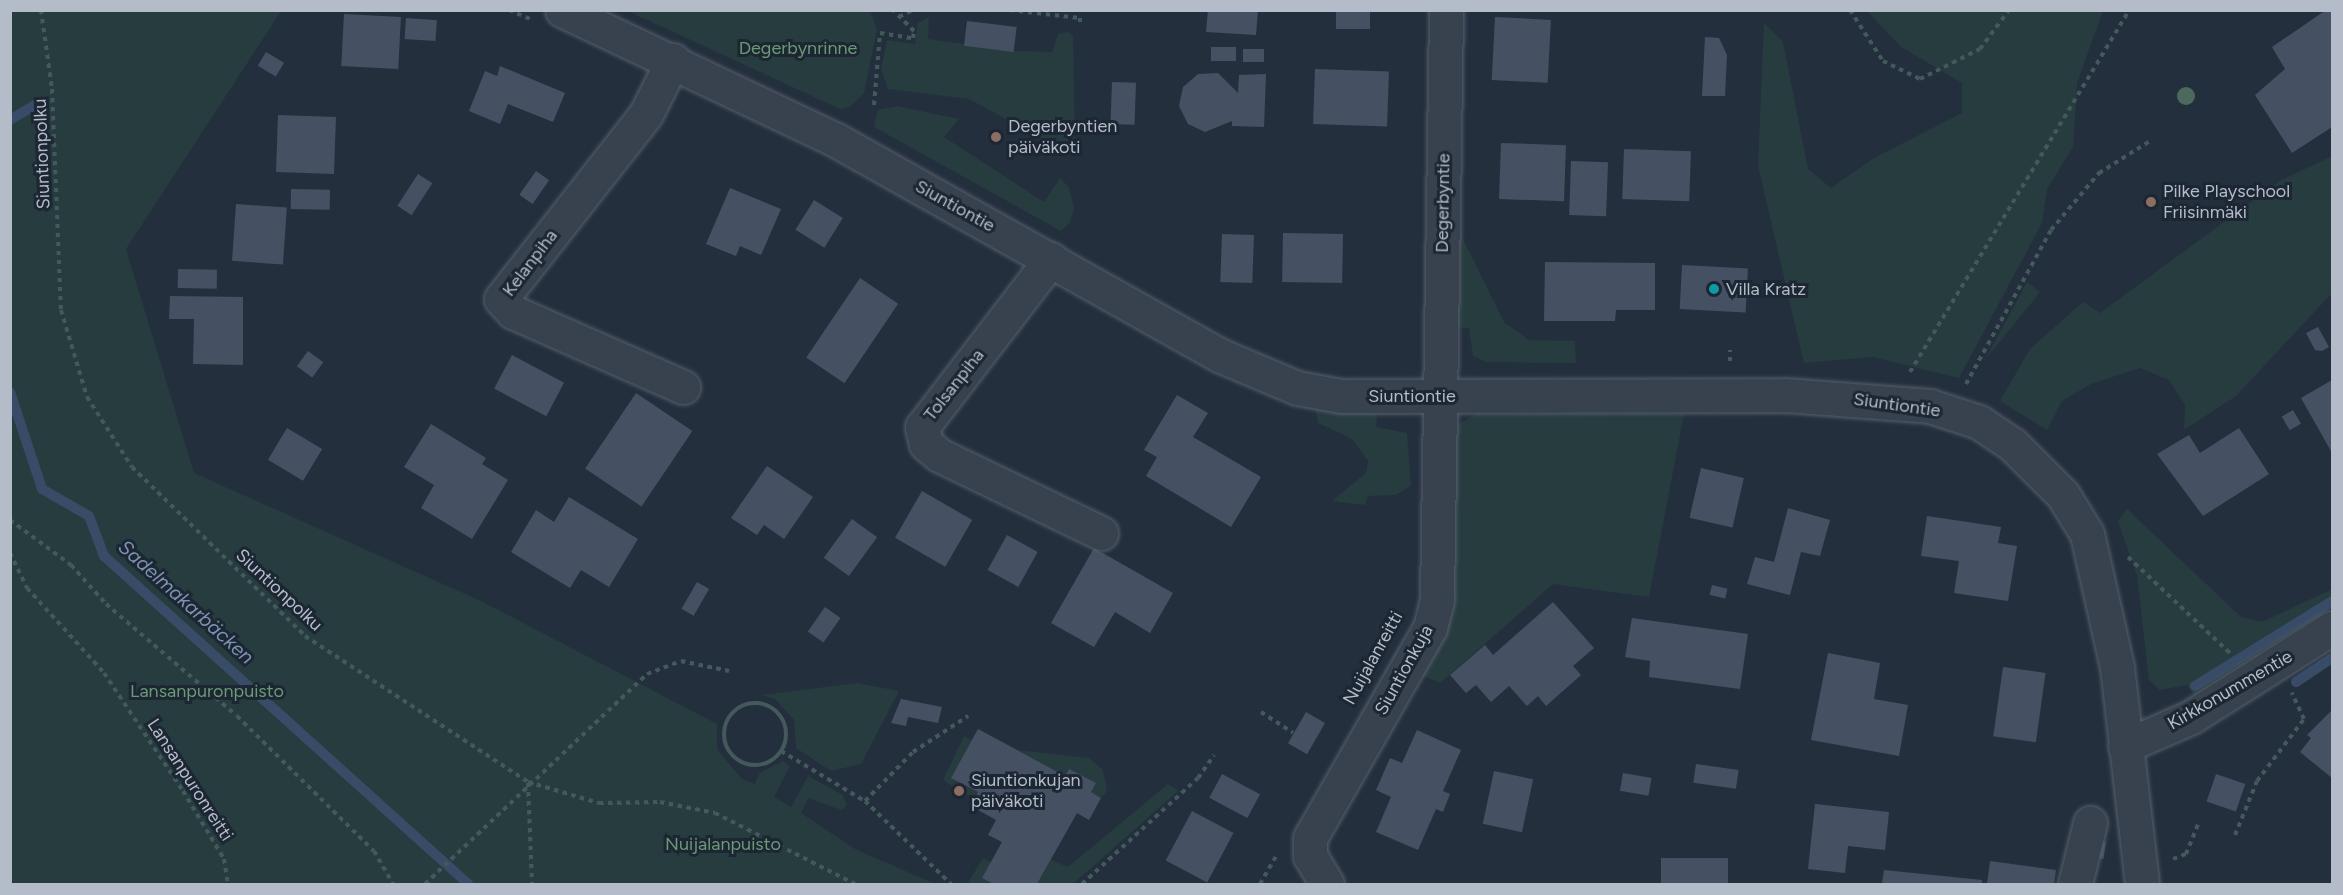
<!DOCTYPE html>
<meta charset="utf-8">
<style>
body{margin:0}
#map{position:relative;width:2343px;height:895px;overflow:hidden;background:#242f3e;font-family:Figtree,sans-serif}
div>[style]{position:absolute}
.green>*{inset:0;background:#263c3f}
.stream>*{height:10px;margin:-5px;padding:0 5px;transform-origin:5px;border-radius:5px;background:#394c67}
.building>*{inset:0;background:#455162;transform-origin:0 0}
.path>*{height:4px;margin-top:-2px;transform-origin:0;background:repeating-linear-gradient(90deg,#44595c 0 4.5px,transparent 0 9px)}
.path>.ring{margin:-2px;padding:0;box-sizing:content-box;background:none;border:4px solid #44595c;border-radius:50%}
.roads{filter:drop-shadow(0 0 2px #565f6c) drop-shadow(0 0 2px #565f6c)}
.minor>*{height:33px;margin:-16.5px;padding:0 16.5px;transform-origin:16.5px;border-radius:16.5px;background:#38414e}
.trees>*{width:18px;height:18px;margin:-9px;border-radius:50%;background:#4b6a5d}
.dots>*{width:16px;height:16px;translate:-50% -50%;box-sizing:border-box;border:3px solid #1d2633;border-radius:50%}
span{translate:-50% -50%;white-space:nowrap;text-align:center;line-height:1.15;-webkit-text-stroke:6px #1d2633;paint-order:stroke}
.park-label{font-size:18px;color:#6b9a76}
.poi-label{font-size:18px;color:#b4bcc9}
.left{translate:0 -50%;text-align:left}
.street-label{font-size:18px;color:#b4bcc9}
.water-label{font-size:20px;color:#7c92b1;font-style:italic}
.frame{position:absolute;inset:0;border:12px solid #b4bcc9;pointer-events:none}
</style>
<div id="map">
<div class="green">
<div style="clip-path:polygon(10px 11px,281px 11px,126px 249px,194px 473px,481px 601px,717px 724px,717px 749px,742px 779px,755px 784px,759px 773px,783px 761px,790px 766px,774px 797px,791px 807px,808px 776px,843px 795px,847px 806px,841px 810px,808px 798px,801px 813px,855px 849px,935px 884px,15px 884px,10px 878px)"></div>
<div style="clip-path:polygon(628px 11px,870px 11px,877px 29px,864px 93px,850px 107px,840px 109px)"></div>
<div style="clip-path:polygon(1867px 11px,2103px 11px,2077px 83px,2073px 147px,2047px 189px,2042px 223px,1959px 378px,1873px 357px,1804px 363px,1758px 166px,1764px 23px,1783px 42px,1808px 169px,1831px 188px,1874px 158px,1962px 113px,1962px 83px,1901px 47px)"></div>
<div style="clip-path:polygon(929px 17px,928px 39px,1014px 51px,1052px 52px,1058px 34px,1068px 32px,1073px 36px,1075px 141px,1056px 146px,969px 99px,888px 89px,881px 70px,887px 40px,915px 44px,918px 23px)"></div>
<div style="clip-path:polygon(897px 106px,959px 119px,944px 137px,1044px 202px,1060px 178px,1069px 187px,1074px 209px,1070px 222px,1061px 231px,874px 127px,878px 110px)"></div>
<div style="clip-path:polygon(2332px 156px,2332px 293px,2236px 396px,2184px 430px,2185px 405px,2169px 380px,2140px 368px,2091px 384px,2062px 401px,2047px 430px,2000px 401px,2030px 349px,2083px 302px,2100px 313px,2280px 181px)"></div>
<div style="clip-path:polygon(1453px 235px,1461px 235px,1504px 322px,1529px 340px,1575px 341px,1576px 363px,1486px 362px,1473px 356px,1469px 328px,1453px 327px)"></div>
<div style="clip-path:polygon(2027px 282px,2040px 292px,1985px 360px)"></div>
<div style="clip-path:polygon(1315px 408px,1377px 413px,1376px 427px,1407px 433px,1411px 486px,1395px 495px,1368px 496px,1365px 505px,1332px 501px,1366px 473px,1368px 461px,1352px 439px,1318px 423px)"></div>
<div style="clip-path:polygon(1476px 414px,1684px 414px,1649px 597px,1553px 584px,1440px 683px,1419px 674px,1449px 442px,1456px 425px)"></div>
<div style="clip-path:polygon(2127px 509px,2241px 617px,2262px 622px,2332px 589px,2332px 609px,2194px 696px,2187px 685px,2160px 690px,2149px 680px,2137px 576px,2118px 521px)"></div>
<div style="clip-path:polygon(857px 683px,899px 691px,861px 764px,831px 771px,796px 748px,794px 720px,775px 699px,761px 695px)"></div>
<div style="clip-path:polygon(964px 736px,972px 740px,951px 778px,978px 792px,974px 800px,943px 780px)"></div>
<div style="clip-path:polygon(1017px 750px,1089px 758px,1103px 770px,1107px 791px,1101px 798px,1091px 792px,1095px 783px,1069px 769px,1065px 776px)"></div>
<div style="clip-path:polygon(1168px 784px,1178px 791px,1073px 884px,1037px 884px,1051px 860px,1068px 867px)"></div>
<div style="clip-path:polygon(983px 858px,991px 862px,983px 878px,994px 884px,967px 884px)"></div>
</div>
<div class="stream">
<div style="left:10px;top:120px;width:31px;rotate:-31deg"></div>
<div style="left:10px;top:392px;width:102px;rotate:71.7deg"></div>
<div style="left:42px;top:489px;width:54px;rotate:29.9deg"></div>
<div style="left:89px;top:516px;width:43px;rotate:69.4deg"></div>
<div style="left:104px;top:556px;width:490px;rotate:42deg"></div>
<div style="left:2296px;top:682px;width:43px;rotate:-33.7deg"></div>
<div style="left:2195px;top:686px;width:161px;rotate:-31.8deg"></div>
</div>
<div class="building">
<div style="clip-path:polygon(1208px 10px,1258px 10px,1256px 35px,1206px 32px)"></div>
<div style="left:1336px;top:10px;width:34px;height:19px"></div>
<div style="clip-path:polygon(2326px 10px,2332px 10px,2332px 127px,2292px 153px,2255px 95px,2285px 69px,2272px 47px)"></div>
<div style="left:344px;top:14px;width:57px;height:52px;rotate:3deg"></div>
<div style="left:1495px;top:17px;width:56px;height:63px;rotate:3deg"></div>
<div style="left:406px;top:18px;width:31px;height:21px;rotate:4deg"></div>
<div style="left:967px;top:21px;width:50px;height:25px;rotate:7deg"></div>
<div style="clip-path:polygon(1705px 37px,1719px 38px,1727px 55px,1725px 96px,1702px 96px)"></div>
<div style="left:1211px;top:47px;width:25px;height:14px"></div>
<div style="left:1243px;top:49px;width:21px;height:13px"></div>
<div style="left:266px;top:52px;width:21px;height:16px;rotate:31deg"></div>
<div style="clip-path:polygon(500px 66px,565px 93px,553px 122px,508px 104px,500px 124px,469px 111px,485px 71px,497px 76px)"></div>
<div style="left:1315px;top:69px;width:74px;height:55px;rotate:2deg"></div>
<div style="clip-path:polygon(1218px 73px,1238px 93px,1239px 75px,1266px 74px,1264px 127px,1232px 126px,1232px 121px,1205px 132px,1188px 124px,1179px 106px,1183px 87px,1198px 74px)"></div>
<div style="left:1112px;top:82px;width:24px;height:42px;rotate:2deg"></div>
<div style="left:278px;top:115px;width:58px;height:57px;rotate:2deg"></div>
<div style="left:1501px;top:143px;width:65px;height:56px;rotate:2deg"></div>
<div style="left:1624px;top:149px;width:67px;height:50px;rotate:2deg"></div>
<div style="left:1571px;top:161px;width:37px;height:54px;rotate:2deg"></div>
<div style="left:536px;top:171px;width:16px;height:29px;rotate:35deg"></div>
<div style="left:418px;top:174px;width:17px;height:38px;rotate:33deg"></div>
<div style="clip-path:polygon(730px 188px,781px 209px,761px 255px,740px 246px,736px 256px,706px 244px)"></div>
<div style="left:291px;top:189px;width:39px;height:20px;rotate:1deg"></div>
<div style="left:814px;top:200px;width:34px;height:35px;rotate:32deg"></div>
<div style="left:236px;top:204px;width:51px;height:57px;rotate:4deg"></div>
<div style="left:1283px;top:233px;width:60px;height:49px;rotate:1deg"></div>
<div style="left:1222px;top:234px;width:32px;height:48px;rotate:2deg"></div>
<div style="clip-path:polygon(1545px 262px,1655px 263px,1655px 310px,1616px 310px,1615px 321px,1544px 321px)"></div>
<div style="left:1682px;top:265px;width:66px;height:44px;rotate:3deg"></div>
<div style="left:178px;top:269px;width:39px;height:19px;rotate:1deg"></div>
<div style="left:860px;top:278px;width:46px;height:96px;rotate:34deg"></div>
<div style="clip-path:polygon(170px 296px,243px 297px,243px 365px,193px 364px,194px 319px,169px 319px)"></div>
<div style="clip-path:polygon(2318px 327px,2329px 347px,2322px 351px,2315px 350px,2306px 333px)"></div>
<div style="left:308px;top:351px;width:19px;height:19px;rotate:36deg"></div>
<div style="left:512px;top:355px;width:59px;height:38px;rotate:28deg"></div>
<div style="clip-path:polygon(2332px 380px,2332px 453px,2301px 398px)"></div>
<div style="left:636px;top:393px;width:68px;height:91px;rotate:34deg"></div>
<div style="clip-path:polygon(1177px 395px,1208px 413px,1193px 437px,1261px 477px,1231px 527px,1146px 476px,1157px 457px,1144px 450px)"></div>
<div style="left:2293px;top:410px;width:16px;height:13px;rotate:60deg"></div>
<div style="clip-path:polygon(431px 424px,486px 458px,482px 464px,508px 480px,472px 539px,421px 508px,434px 485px,404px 467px)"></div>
<div style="left:287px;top:428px;width:41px;height:37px;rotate:31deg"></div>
<div style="clip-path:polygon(2239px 428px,2269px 474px,2203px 516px,2157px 454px,2189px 435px,2200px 453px)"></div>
<div style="clip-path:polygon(767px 466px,813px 497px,784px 539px,764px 525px,757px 535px,731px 518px)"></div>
<div style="left:1701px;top:468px;width:44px;height:51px;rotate:13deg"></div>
<div style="left:922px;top:491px;width:58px;height:54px;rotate:30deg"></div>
<div style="clip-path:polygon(569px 497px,638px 539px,609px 587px,581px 570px,570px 588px,511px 552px,536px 510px,554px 522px)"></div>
<div style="clip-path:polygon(1788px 508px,1830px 520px,1820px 556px,1801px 552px,1790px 595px,1747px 584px,1755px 557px,1774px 562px)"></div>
<div style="clip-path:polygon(1927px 516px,2001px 527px,1998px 543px,2017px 546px,2008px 601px,1954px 593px,1959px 561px,1921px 556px)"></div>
<div style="left:852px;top:519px;width:31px;height:48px;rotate:36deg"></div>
<div style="left:1007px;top:535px;width:35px;height:40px;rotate:29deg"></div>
<div style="clip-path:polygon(1094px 548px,1173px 593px,1150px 633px,1115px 612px,1094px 647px,1051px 623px)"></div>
<div style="left:697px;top:582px;width:14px;height:31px;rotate:30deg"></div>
<div style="left:1712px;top:585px;width:16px;height:10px;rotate:14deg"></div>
<div style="clip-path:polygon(1553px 602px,1594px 648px,1573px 666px,1581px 675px,1546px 706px,1538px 696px,1527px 706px,1509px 686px,1491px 702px,1476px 685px,1466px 693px,1450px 675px,1485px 645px,1493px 655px)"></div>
<div style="left:825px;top:607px;width:19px;height:30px;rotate:35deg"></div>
<div style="clip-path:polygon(1632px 618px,1748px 634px,1740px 689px,1649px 677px,1650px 661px,1625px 657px)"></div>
<div style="clip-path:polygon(1828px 653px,1880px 663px,1874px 699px,1908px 705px,1899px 756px,1811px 740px)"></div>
<div style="left:2003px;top:667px;width:43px;height:70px;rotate:8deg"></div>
<div style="clip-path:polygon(901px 699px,942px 707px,938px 723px,908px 717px,906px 726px,891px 723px)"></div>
<div style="clip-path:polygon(2332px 710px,2332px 778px,2300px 752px,2311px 738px,2307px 735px)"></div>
<div style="left:1306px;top:712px;width:22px;height:36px;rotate:30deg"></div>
<div style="clip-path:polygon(978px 729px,1065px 776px,1069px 769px,1096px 783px,1091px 792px,1101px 798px,1089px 820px,1077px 813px,1037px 884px,994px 884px,982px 878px,1002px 842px,988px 835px,996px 820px,971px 806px,978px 792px,951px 778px)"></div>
<div style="clip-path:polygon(1417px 730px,1461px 750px,1443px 791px,1450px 794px,1443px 812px,1436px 809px,1418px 850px,1376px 832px,1391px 797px,1376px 790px,1390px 758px,1402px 763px)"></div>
<div style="left:1696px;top:764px;width:43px;height:19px;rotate:8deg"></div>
<div style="left:1494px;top:771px;width:40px;height:54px;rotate:12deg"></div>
<div style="left:1623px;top:773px;width:29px;height:18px;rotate:10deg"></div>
<div style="left:1222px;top:774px;width:43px;height:27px;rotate:28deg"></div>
<div style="left:2216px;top:774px;width:31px;height:29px;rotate:19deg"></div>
<div style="clip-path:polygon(1815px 804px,1889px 812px,1885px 850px,1848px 846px,1845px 873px,1808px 869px)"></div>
<div style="left:1192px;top:811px;width:47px;height:56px;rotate:28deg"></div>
<div style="left:2091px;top:840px;width:15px;height:17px;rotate:8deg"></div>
<div style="left:1661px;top:858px;width:67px;height:26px"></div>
<div style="clip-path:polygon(1990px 861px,2056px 870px,2054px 884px,1987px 884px)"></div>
<div style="clip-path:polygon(1884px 870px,1982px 880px,1982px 884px,1882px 884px)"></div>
</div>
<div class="path">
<div style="left:41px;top:10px;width:80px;rotate:82.1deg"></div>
<div style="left:52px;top:89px;width:221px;rotate:87.7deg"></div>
<div style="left:61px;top:310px;width:91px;rotate:73.4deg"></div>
<div style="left:87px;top:397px;width:83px;rotate:57.3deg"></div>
<div style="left:132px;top:467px;width:242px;rotate:44.3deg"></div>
<div style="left:305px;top:636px;width:267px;rotate:33.2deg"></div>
<div style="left:528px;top:782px;width:74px;rotate:16.5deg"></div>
<div style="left:599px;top:803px;width:61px;rotate:-0.9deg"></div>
<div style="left:660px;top:802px;width:56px;rotate:11.3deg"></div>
<div style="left:715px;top:813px;width:157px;rotate:26.9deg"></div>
<div style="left:509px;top:10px;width:23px;rotate:23deg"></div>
<div style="left:1010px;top:10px;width:70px;rotate:6.5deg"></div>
<div style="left:1080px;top:18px;width:8px;rotate:90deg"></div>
<div style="left:1850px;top:10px;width:61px;rotate:57.1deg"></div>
<div style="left:1883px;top:61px;width:41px;rotate:25.9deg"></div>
<div style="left:1920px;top:79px;width:67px;rotate:-26.6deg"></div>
<div style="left:1980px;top:49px;width:49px;rotate:-53.4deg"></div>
<div style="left:899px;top:17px;width:16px;rotate:-27deg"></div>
<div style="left:874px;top:105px;width:72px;rotate:-85.2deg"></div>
<div style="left:880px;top:33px;width:33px;rotate:9deg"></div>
<div style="left:913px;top:38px;width:7px;rotate:-82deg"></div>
<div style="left:914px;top:31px;width:30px;rotate:-135deg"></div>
<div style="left:1730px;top:361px;width:11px;rotate:-90deg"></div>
<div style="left:1910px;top:372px;width:423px;rotate:-58.8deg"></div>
<div style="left:1966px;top:384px;width:176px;rotate:-61.1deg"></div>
<div style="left:2051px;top:230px;width:75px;rotate:-49.9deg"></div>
<div style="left:2099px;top:173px;width:60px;rotate:-32.1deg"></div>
<div style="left:10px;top:520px;width:76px;rotate:36.4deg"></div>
<div style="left:71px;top:565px;width:52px;rotate:48.1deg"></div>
<div style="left:106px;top:604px;width:172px;rotate:40.5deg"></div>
<div style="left:237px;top:716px;width:192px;rotate:44.6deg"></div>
<div style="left:374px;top:851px;width:38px;rotate:60deg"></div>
<div style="left:10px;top:553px;width:39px;rotate:64deg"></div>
<div style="left:27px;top:588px;width:115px;rotate:47.8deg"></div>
<div style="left:104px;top:673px;width:142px;rotate:56.2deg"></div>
<div style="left:183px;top:791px;width:79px;rotate:58.9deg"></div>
<div style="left:224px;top:859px;width:25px;rotate:81deg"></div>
<div style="left:2128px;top:557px;width:140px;rotate:43.3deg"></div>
<div class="ring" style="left:724px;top:703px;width:58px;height:58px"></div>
<div style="left:1261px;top:712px;width:38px;rotate:33deg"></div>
<div style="left:781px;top:751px;width:98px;rotate:30.8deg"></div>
<div style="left:865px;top:801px;width:120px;rotate:44deg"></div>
<div style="left:528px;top:783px;width:101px;rotate:87.7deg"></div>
<div style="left:865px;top:801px;width:69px;rotate:-45.6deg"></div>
<div style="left:913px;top:752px;width:66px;rotate:-33.2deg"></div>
<div style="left:2235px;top:835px;width:58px;rotate:-67.8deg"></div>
<div style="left:2257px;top:781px;width:78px;rotate:-52.8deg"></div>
<div style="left:2304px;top:719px;width:29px;rotate:-115deg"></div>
<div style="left:2173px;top:859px;width:14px;rotate:-21deg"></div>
<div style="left:2186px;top:854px;width:35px;rotate:-68deg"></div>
<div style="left:425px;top:884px;width:306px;rotate:-43.4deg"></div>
<div style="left:647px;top:674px;width:36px;rotate:-21deg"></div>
<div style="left:681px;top:661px;width:49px;rotate:11.8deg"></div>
<div style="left:1082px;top:884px;width:157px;rotate:-42.4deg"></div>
<div style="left:1198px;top:778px;width:28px;rotate:-55deg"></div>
<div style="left:1260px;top:884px;width:32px;rotate:-60deg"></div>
</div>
<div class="roads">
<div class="minor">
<div style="left:562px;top:10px;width:303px;rotate:25.4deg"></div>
<div style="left:836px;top:140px;width:439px;rotate:29.3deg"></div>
<div style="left:1219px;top:355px;width:85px;rotate:22.9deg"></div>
<div style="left:1297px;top:388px;width:45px;rotate:10.3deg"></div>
<div style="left:1341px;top:396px;width:444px;rotate:-0.1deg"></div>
<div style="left:1785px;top:395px;width:145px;rotate:4.3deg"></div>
<div style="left:1930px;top:406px;width:52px;rotate:18.1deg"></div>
<div style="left:1979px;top:422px;width:40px;rotate:34deg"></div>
<div style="left:2012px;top:444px;width:72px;rotate:45deg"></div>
<div style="left:2063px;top:495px;width:46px;rotate:58.4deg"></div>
<div style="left:2087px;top:534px;width:136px;rotate:77.3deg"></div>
<div style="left:2117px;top:667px;width:218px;rotate:83.4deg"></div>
<div style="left:673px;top:60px;width:60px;rotate:116.6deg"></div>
<div style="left:646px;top:114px;width:235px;rotate:128.1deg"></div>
<div style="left:501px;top:299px;width:18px;rotate:47deg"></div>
<div style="left:513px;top:312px;width:186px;rotate:23.8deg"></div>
<div style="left:1051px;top:259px;width:212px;rotate:127.5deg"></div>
<div style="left:922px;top:427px;width:17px;rotate:77deg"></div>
<div style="left:926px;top:444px;width:17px;rotate:40deg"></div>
<div style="left:939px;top:455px;width:180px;rotate:25.7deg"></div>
<div style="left:2125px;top:746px;width:72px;rotate:-23.7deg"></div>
<div style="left:2191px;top:717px;width:167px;rotate:-32.3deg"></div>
<div style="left:1327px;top:884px;width:33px;rotate:-121deg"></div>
<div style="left:1310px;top:856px;width:18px;rotate:-90deg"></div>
<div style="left:1310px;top:838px;width:242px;rotate:-60.3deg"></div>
<div style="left:1430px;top:628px;width:30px;rotate:-76deg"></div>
<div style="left:1437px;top:599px;width:589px;rotate:-89.12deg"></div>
<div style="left:2075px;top:884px;width:63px;rotate:-76.2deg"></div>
</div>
</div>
<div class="trees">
<div style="left:2186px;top:96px"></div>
</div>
<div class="dots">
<div style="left:996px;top:137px;background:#8d6e63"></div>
<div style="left:2151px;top:202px;background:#8d6e63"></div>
<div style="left:1714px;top:289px;background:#0f9aa8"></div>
<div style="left:959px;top:791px;background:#8d6e63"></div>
</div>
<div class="park-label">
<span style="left:798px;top:48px">Degerbynrinne</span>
<span style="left:207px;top:691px">Lansanpuronpuisto</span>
<span style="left:723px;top:844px">Nuijalanpuisto</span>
</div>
<div class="poi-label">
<span class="left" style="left:1008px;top:137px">Degerbyntien<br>päiväkoti</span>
<span class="left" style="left:2163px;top:202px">Pilke Playschool<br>Friisinmäki</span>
<span class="left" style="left:1726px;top:289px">Villa Kratz</span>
<span class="left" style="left:971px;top:791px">Siuntionkujan<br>päiväkoti</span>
</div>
<div class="street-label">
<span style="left:42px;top:154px;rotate:-92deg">Siuntionpolku</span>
<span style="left:1443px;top:203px;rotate:-89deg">Degerbyntie</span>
<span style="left:955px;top:206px;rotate:29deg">Siuntiontie</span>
<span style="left:530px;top:263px;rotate:-53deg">Kelanpiha</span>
<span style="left:954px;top:385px;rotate:-52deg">Tolsanpiha</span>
<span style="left:1412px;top:396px">Siuntiontie</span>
<span style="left:1897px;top:405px;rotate:8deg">Siuntiontie</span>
<span style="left:279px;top:590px;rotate:43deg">Siuntionpolku</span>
<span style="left:1373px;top:658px;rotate:-61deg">Nuijalanreitti</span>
<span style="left:1404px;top:670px;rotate:-61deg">Siuntionkuja</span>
<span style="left:2230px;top:690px;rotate:-30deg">Kirkkonummentie</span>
<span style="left:190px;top:780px;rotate:57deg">Lansanpuronreitti</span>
</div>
<div class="water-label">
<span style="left:186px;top:602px;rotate:42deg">Sadelmakarbäcken</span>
</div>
<div class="frame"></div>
</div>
